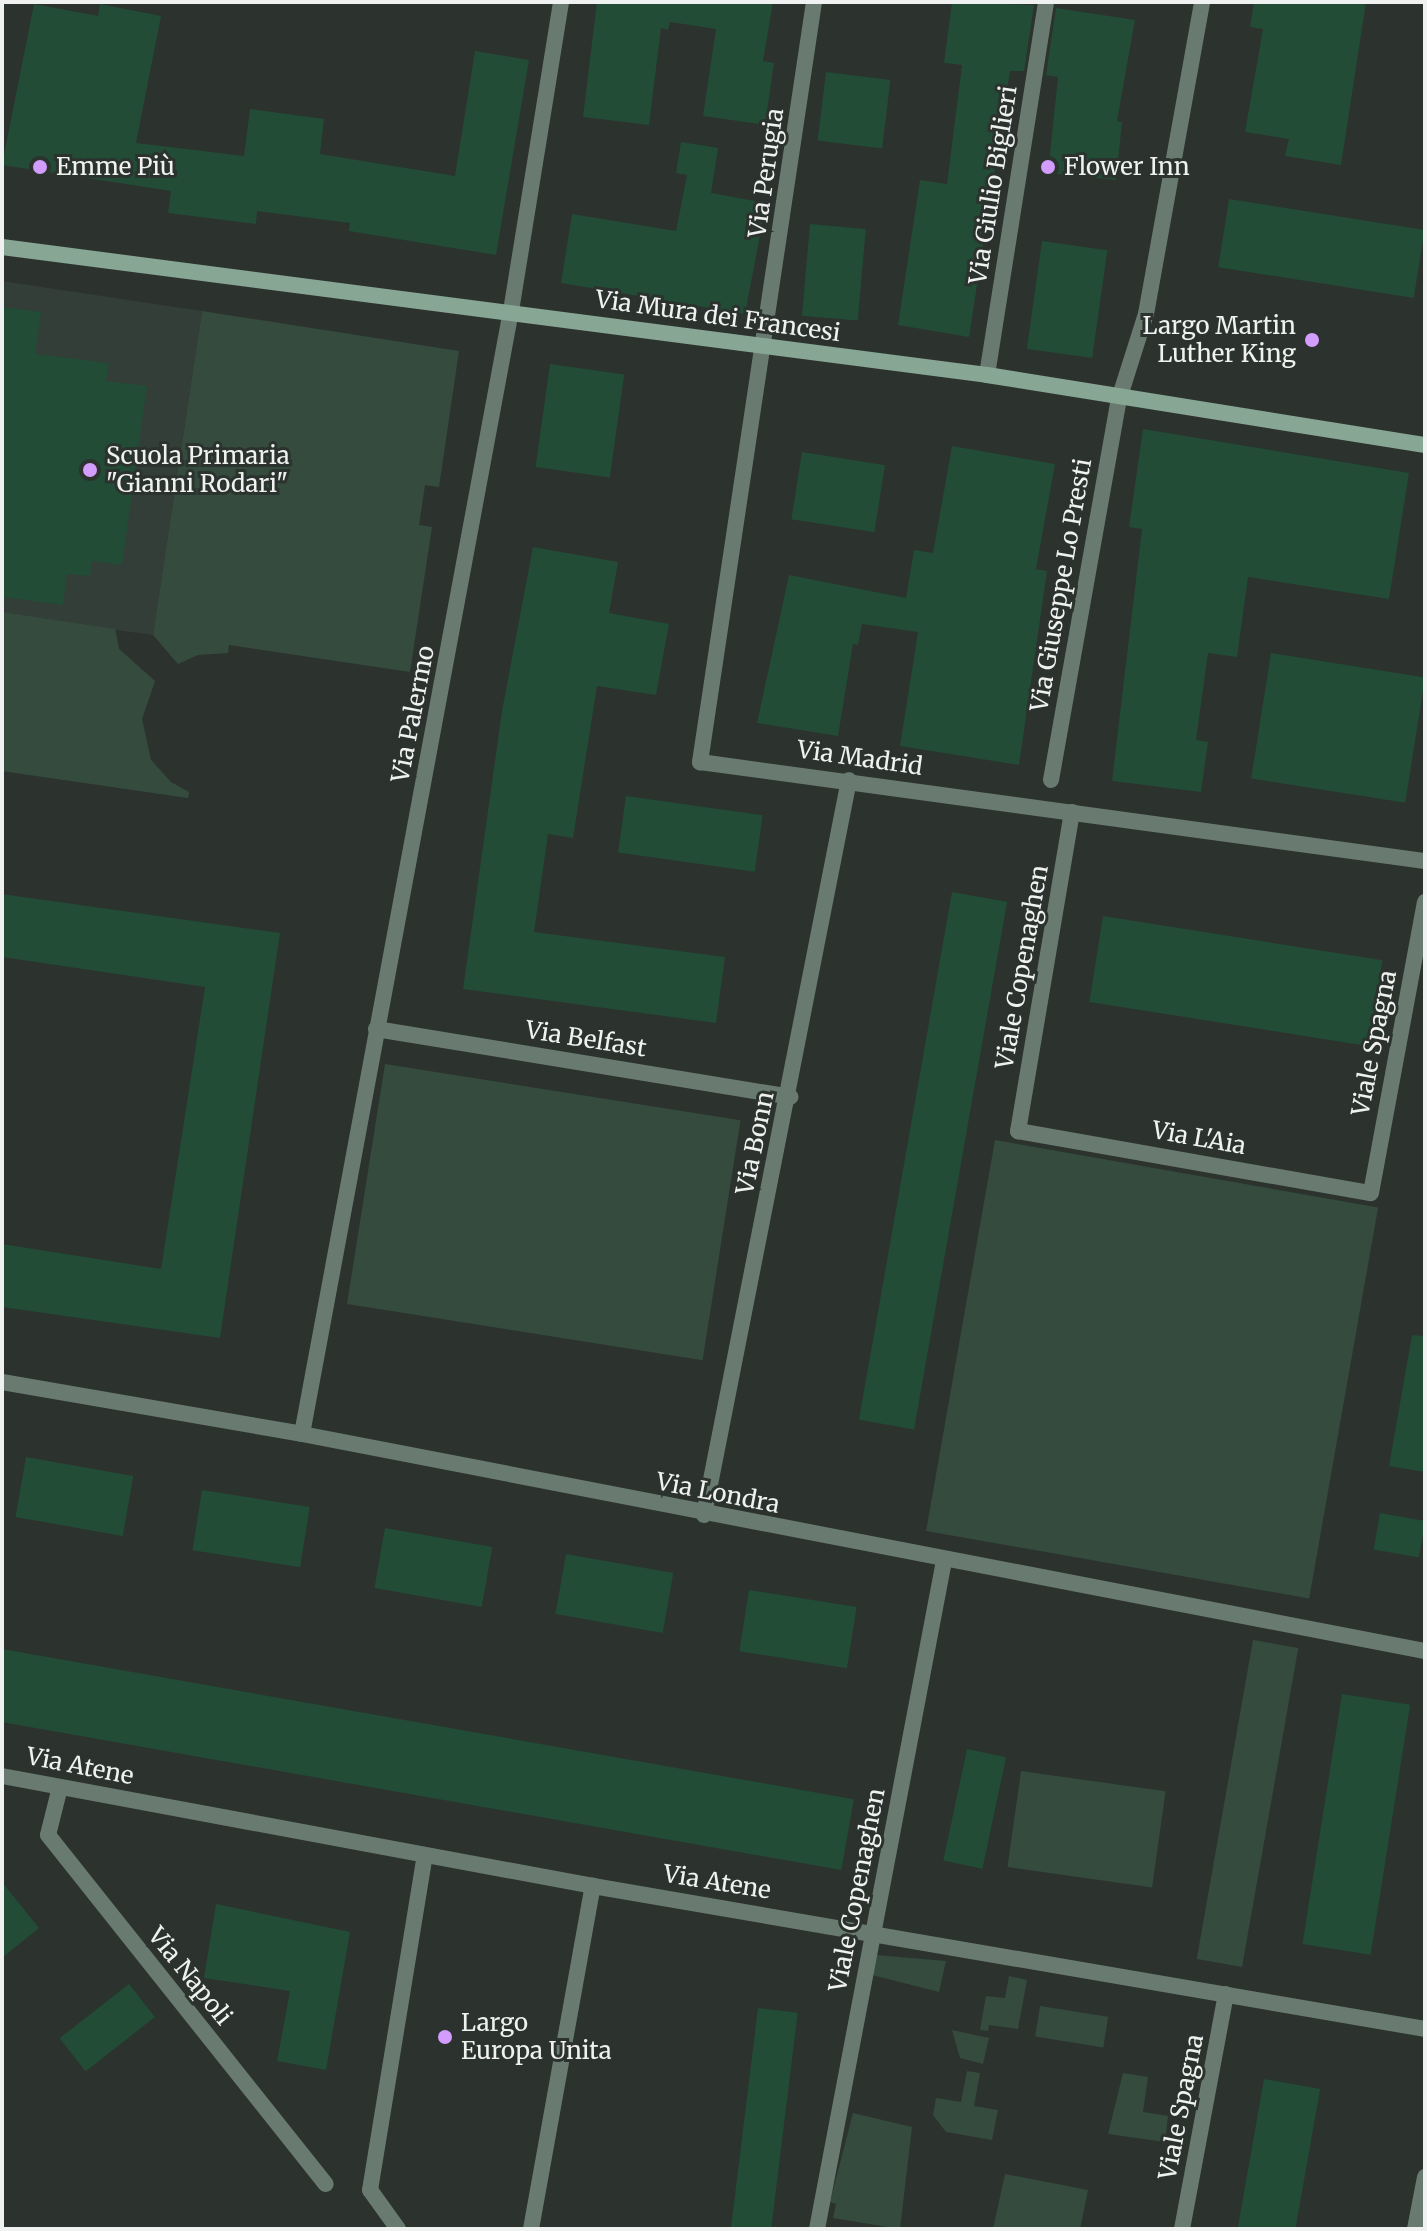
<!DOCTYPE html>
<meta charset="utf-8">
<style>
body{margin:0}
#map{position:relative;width:1427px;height:2231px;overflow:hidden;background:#2c322e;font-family:Merriweather,serif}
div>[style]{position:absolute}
.built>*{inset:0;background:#323e37}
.green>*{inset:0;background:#344b3e;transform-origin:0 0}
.building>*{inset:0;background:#224c36;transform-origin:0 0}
.street>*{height:16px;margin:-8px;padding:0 8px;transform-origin:8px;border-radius:8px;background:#697b70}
.secondary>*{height:16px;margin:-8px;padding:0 8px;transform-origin:8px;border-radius:8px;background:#88a694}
.dots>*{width:22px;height:22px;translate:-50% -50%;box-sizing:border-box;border:4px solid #2c322e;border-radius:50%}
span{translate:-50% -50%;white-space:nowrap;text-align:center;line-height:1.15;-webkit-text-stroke:6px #2c322e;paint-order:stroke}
.poi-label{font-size:24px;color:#eff2f0}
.left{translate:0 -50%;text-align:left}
.right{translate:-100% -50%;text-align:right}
.street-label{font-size:24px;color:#eff2f0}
.frame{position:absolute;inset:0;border:4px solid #eff2f0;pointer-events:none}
</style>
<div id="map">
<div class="built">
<div style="clip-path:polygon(2px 281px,202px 311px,153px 635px,116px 630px,119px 649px,155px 681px,142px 719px,151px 760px,171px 782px,189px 792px,188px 798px,2px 771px)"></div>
</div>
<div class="green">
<div style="clip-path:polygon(202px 311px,459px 351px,439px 487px,425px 485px,419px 525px,432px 527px,410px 672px,229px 645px,228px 653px,198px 655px,178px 664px,153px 635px)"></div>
<div style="clip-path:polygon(2px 612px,115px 629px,119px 649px,155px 681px,142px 719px,151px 760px,171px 782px,189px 792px,188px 798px,2px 771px)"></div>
<div style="left:385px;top:1064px;width:360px;height:243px;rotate:9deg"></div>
<div style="left:995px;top:1140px;width:389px;height:397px;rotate:10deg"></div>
<div style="left:1253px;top:1640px;width:46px;height:324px;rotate:10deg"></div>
<div style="left:1021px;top:1771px;width:146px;height:97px;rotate:8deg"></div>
<div style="clip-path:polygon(876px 1955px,946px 1961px,939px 1992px,872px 1975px)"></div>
<div style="clip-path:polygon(1009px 1976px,1027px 1980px,1018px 2029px,989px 2025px,988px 2031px,980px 2030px,986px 1996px,1005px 1998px)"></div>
<div style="left:1040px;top:2006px;width:69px;height:31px;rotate:9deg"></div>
<div style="clip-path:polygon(952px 2030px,989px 2038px,983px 2064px,960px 2058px)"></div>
<div style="clip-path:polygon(967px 2071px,980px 2073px,974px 2106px,998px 2110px,992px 2140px,946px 2132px,933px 2115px,936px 2098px,961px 2102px)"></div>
<div style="clip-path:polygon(1123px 2073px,1148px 2077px,1143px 2112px,1168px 2116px,1165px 2142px,1108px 2134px)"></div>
<div style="clip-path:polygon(853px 2113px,912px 2127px,900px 2229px,833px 2218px,836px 2204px,830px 2202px)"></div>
<div style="clip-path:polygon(1005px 2174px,1088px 2190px,1080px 2229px,993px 2229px)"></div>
</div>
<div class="building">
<div style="clip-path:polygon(597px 2px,773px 2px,763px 61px,774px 63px,765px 125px,703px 116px,716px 29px,670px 22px,668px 30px,661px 28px,649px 125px,583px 117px)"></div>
<div style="clip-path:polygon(952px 2px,1034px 5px,1024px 71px,1010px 71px,969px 337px,898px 325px,920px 180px,947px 184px,962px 65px,944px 63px)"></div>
<div style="clip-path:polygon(1254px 2px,1366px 2px,1341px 165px,1285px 156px,1289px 139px,1245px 132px,1263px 29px,1250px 27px)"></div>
<div style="clip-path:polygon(34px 4px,98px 16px,100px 4px,161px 16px,136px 143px,244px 156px,250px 109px,324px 119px,320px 154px,455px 176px,475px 51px,529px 60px,496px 255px,349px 231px,350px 223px,257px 211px,256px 224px,168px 213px,171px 191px,2px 165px)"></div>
<div style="clip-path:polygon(1056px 8px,1135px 20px,1117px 121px,1122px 122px,1116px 180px,1048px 173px,1058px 77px,1046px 75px)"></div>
<div style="left:826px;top:72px;width:65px;height:69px;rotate:7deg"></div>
<div style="clip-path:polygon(681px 142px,718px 148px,711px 193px,766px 203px,745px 314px,561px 283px,572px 214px,676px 231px,687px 175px,676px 173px)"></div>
<div style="left:1229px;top:199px;width:198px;height:69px;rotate:9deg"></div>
<div style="left:810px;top:224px;width:56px;height:92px;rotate:5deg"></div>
<div style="left:1042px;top:241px;width:66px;height:109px;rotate:8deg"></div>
<div style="clip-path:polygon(2px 307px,41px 312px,35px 354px,109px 363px,106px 381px,147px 386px,122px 565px,92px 561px,90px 576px,67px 574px,63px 605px,2px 597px)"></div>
<div style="left:550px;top:364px;width:75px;height:104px;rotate:8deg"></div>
<div style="clip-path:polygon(1143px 429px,1409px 473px,1389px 599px,1248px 577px,1237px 657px,1208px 653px,1196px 740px,1208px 742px,1201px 792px,1112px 781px,1142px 529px,1129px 527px)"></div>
<div style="clip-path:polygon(952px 446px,1055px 464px,1036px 569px,1047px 571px,1019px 765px,900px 746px,918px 632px,862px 624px,858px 645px,853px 644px,838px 736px,757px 723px,789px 575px,906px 598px,914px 550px,933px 553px)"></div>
<div style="left:802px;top:452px;width:84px;height:68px;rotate:9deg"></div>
<div style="clip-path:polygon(533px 547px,618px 562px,609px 613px,669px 624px,656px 695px,597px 686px,573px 838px,548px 834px,534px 932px,725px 957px,716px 1023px,463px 989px,502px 711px)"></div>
<div style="left:1271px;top:653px;width:156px;height:127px;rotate:9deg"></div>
<div style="left:626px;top:796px;width:138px;height:57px;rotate:8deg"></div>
<div style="left:952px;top:892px;width:56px;height:536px;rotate:10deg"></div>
<div style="clip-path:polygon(2px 894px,280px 933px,220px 1338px,2px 1307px,2px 1244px,161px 1269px,205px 987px,2px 957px)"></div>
<div style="left:1103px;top:916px;width:283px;height:87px;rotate:9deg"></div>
<div style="clip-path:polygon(1412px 1335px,1425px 1336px,1425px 1472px,1389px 1466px)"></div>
<div style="left:26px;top:1457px;width:109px;height:61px;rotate:10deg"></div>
<div style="left:202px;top:1490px;width:109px;height:61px;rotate:9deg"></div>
<div style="left:1380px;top:1513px;width:46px;height:37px;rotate:10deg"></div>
<div style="left:385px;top:1528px;width:109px;height:61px;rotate:10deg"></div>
<div style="left:566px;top:1554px;width:109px;height:61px;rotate:10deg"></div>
<div style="left:749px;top:1590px;width:109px;height:62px;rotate:9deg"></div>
<div style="left:2px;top:1649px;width:865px;height:72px;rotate:10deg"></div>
<div style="left:1342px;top:1694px;width:69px;height:253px;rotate:9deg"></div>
<div style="left:967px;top:1749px;width:40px;height:114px;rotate:12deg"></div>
<div style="clip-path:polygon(2px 1882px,39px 1928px,2px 1958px)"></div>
<div style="clip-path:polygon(216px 1904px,350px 1932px,326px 2070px,277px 2061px,290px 1991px,204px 1978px)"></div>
<div style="left:129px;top:1984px;width:42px;height:88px;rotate:52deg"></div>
<div style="left:758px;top:2008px;width:40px;height:225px;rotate:7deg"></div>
<div style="left:1264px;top:2079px;width:57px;height:152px;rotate:10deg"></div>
</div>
<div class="street">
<div style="left:814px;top:2px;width:769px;rotate:98.53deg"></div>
<div style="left:700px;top:762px;width:732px;rotate:7.78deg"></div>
<div style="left:987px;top:375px;width:378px;rotate:-81deg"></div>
<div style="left:1051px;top:780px;width:387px;rotate:-79.9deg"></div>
<div style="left:1119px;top:399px;width:89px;rotate:-72.4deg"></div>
<div style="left:1146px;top:314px;width:317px;rotate:-79.8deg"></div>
<div style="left:1072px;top:812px;width:324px;rotate:99.6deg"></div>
<div style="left:1018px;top:1131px;width:358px;rotate:10deg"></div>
<div style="left:1371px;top:1193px;width:296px;rotate:-79.5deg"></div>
<div style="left:376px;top:1029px;width:420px;rotate:9.3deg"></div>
<div style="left:2px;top:1382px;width:304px;rotate:9.8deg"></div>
<div style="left:302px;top:1434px;width:1144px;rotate:10.94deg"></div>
<div style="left:302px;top:1434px;width:1142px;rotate:-79.46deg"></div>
<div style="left:511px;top:311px;width:313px;rotate:-80.8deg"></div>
<div style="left:704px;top:1515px;width:749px;rotate:-78.84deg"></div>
<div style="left:2px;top:1776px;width:601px;rotate:10.54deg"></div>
<div style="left:593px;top:1886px;width:844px;rotate:9.75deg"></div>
<div style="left:60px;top:1787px;width:49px;rotate:104deg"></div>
<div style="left:48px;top:1835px;width:446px;rotate:51.5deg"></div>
<div style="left:398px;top:2229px;width:48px;rotate:-125.7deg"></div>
<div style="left:370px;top:2190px;width:339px;rotate:-80.7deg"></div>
<div style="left:531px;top:2229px;width:349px;rotate:-79.8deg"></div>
<div style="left:817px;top:2229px;width:680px;rotate:-79.24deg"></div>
<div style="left:1182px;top:2229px;width:239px;rotate:-79.4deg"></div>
<div style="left:1415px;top:2229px;width:53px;rotate:-79.1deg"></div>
</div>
<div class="secondary">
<div style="left:2px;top:247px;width:993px;rotate:7.4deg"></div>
<div style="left:987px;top:375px;width:444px;rotate:9.1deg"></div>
</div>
<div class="dots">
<div style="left:40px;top:167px;background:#d29dfd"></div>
<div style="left:1048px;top:167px;background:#d29dfd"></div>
<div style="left:1312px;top:340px;background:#d29dfd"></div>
<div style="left:90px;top:470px;background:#d29dfd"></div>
<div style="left:445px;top:2037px;background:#d29dfd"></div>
</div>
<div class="poi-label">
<span class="left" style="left:56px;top:167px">Emme Più</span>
<span class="left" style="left:1064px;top:167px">Flower Inn</span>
<span class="right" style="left:1296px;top:340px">Largo Martin<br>Luther King</span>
<span class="left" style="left:106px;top:470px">Scuola Primaria<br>"Gianni Rodari"</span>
<span class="left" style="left:461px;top:2037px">Largo<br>Europa Unita</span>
</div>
<div class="street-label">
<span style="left:766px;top:173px;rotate:-82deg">Via Perugia</span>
<span style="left:993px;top:185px;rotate:-81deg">Via Giulio Biglieri</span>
<span style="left:718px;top:316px;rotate:8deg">Via Mura dei Francesi</span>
<span style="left:1061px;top:585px;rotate:-80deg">Via Giuseppe Lo Presti</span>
<span style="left:413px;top:714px;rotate:-79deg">Via Palermo</span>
<span style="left:860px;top:758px;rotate:8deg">Via Madrid</span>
<span style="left:1022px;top:967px;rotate:-80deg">Viale Copenaghen</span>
<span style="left:586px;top:1039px;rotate:9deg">Via Belfast</span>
<span style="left:1374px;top:1043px;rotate:-79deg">Viale Spagna</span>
<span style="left:1199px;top:1138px;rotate:10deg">Via L'Aia</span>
<span style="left:755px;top:1143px;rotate:-78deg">Via Bonn</span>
<span style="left:718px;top:1493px;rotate:11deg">Via Londra</span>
<span style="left:80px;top:1766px;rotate:11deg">Via Atene</span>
<span style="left:717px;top:1882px;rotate:9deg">Via Atene</span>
<span style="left:857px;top:1890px;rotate:-79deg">Viale Copenaghen</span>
<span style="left:190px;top:1976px;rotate:51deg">Via Napoli</span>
<span style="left:1181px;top:2107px;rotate:-79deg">Viale Spagna</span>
</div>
<div class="frame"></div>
</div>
